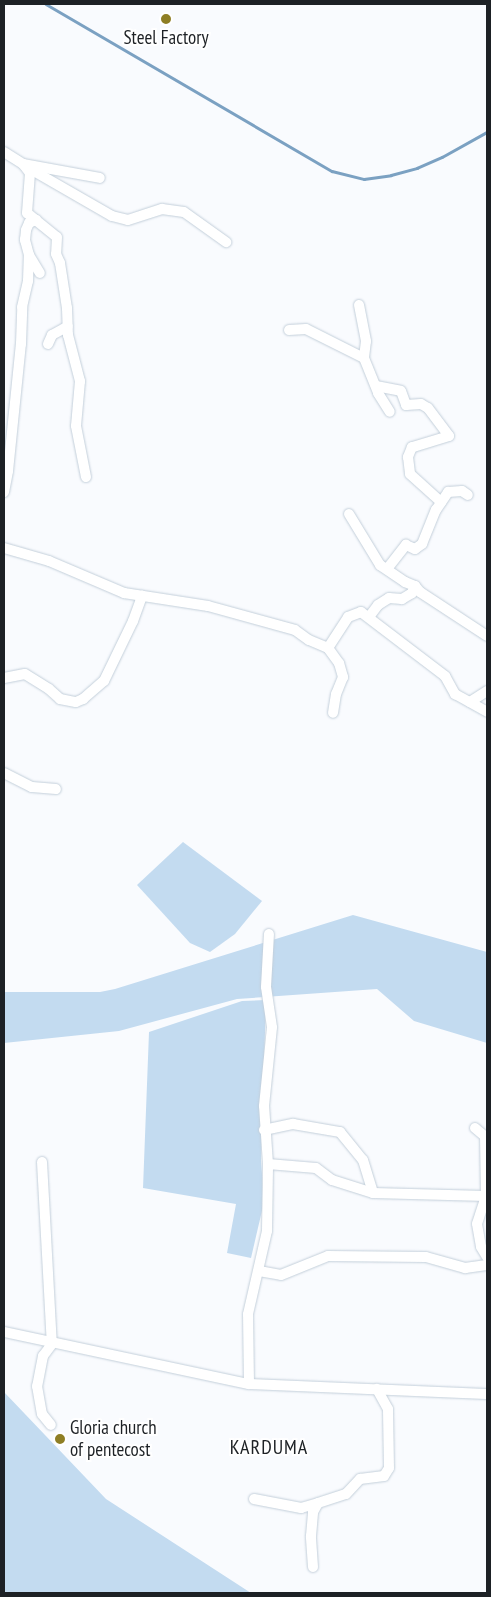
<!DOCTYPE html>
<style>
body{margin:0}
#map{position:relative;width:491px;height:1597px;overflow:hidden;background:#f9fbfe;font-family:"PT Sans Narrow",sans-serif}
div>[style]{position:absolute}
.green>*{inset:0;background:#c3dbf0}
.stream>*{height:2.5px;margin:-1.25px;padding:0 1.25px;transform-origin:1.25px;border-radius:1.25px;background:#7ba1c2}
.roads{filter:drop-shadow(0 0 1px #c3cfda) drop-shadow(0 0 1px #c3cfda)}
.minor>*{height:10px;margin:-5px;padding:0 5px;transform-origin:5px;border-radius:5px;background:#fff}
.dots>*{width:14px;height:14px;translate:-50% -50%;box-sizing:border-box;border:2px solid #fff;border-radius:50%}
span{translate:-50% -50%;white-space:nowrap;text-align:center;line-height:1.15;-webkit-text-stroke:4px #fff;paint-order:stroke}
.poi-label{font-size:19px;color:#1d2125}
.left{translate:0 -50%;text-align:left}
.neighbourhood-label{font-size:20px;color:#1d2125;letter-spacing:1px}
.frame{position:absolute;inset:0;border:5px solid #1d2125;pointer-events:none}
</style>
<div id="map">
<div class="green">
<div style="clip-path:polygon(183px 842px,262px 901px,235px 934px,210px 952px,190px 943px,137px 885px)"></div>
<div style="clip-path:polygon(353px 915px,487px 952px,487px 1043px,414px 1021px,377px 989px,237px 999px,119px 1031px,4px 1043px,4px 992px,100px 992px,115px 989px)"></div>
<div style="clip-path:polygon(266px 1000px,261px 1160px,264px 1202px,251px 1258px,227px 1253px,236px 1204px,143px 1188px,149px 1032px,242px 1001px)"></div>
<div style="clip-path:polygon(4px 1392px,106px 1499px,251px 1593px,4px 1593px)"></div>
</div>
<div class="stream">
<div style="left:46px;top:4px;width:331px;rotate:30.3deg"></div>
<div style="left:332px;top:171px;width:33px;rotate:14deg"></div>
<div style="left:364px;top:179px;width:27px;rotate:-8deg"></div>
<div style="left:391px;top:175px;width:27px;rotate:-15deg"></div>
<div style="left:417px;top:168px;width:27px;rotate:-24deg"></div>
<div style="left:442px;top:157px;width:51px;rotate:-29.1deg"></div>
</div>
<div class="roads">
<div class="minor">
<div style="left:4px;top:152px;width:22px;rotate:32deg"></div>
<div style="left:23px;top:164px;width:78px;rotate:10.3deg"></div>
<div style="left:23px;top:164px;width:11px;rotate:52deg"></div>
<div style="left:30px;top:173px;width:40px;rotate:94.3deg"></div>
<div style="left:27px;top:213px;width:38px;rotate:39deg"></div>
<div style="left:57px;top:237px;width:17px;rotate:93deg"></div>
<div style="left:56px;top:254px;width:10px;rotate:66deg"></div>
<div style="left:60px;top:263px;width:46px;rotate:81.2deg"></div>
<div style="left:67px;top:308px;width:27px;rotate:88deg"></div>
<div style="left:68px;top:335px;width:48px;rotate:75.4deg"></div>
<div style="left:80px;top:381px;width:45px;rotate:95.1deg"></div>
<div style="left:76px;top:426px;width:52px;rotate:78.9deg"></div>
<div style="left:25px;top:166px;width:100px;rotate:29.9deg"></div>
<div style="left:112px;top:216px;width:16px;rotate:14deg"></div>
<div style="left:128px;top:220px;width:36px;rotate:-18deg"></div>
<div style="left:162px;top:209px;width:22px;rotate:8deg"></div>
<div style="left:184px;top:212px;width:52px;rotate:35.5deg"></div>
<div style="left:29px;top:255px;width:21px;rotate:59deg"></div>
<div style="left:359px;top:305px;width:37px;rotate:79deg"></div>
<div style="left:366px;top:341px;width:17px;rotate:97deg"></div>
<div style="left:364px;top:358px;width:38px;rotate:68deg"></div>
<div style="left:378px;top:393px;width:22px;rotate:58deg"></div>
<div style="left:289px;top:330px;width:17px;rotate:-3deg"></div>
<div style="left:306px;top:329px;width:65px;rotate:26.6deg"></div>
<div style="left:48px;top:344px;width:10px;rotate:-66deg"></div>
<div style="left:52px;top:335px;width:18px;rotate:-29deg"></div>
<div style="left:376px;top:386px;width:25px;rotate:11deg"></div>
<div style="left:401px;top:391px;width:15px;rotate:70deg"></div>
<div style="left:406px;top:405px;width:15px;rotate:-4deg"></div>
<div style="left:421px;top:404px;width:8px;rotate:30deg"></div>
<div style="left:428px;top:408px;width:35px;rotate:53deg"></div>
<div style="left:449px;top:436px;width:39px;rotate:163deg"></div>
<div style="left:412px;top:447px;width:11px;rotate:112deg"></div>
<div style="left:408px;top:457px;width:17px;rotate:83deg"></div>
<div style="left:410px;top:474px;width:42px;rotate:42.1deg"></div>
<div style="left:4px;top:492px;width:21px;rotate:-79deg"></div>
<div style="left:8px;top:471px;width:128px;rotate:-84.2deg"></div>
<div style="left:21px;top:344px;width:37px;rotate:-88deg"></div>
<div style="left:22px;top:307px;width:27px;rotate:-77deg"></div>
<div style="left:28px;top:281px;width:26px;rotate:-88deg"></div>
<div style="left:29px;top:255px;width:16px;rotate:-105deg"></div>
<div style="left:25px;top:240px;width:10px;rotate:-84deg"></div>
<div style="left:26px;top:230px;width:8px;rotate:-67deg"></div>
<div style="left:29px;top:223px;width:8px;rotate:-23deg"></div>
<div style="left:349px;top:514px;width:60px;rotate:58.7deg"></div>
<div style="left:380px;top:565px;width:30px;rotate:34deg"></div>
<div style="left:405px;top:582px;width:11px;rotate:22deg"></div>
<div style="left:415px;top:586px;width:8px;rotate:113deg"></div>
<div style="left:412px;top:593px;width:12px;rotate:149deg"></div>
<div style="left:402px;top:599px;width:13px;rotate:-176deg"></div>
<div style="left:389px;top:598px;width:13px;rotate:148deg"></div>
<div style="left:378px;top:605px;width:15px;rotate:127deg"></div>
<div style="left:4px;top:548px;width:47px;rotate:16.1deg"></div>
<div style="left:49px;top:561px;width:82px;rotate:23.1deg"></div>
<div style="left:124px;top:593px;width:85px;rotate:8.8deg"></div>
<div style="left:208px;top:606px;width:90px;rotate:15.4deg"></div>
<div style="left:295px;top:630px;width:17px;rotate:36deg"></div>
<div style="left:309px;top:640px;width:21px;rotate:23deg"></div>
<div style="left:328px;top:648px;width:19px;rotate:54deg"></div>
<div style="left:339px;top:663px;width:15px;rotate:74deg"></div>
<div style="left:343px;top:677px;width:18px;rotate:112deg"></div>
<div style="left:336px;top:694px;width:19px;rotate:99deg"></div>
<div style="left:387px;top:569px;width:31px;rotate:-52deg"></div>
<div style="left:406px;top:545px;width:10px;rotate:24deg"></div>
<div style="left:415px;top:549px;width:9px;rotate:-36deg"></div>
<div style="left:422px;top:544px;width:37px;rotate:-68deg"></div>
<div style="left:436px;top:510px;width:22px;rotate:-56deg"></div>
<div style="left:448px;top:492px;width:14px;rotate:-4deg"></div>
<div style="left:462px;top:491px;width:7px;rotate:34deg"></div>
<div style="left:415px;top:586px;width:8px;rotate:50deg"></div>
<div style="left:420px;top:592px;width:80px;rotate:33.3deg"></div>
<div style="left:328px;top:648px;width:37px;rotate:-57deg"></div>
<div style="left:348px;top:617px;width:14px;rotate:-21deg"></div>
<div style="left:361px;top:612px;width:106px;rotate:37.3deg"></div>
<div style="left:445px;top:676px;width:21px;rotate:61deg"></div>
<div style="left:455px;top:694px;width:37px;rotate:29deg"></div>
<div style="left:4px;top:678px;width:21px;rotate:-11deg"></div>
<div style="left:25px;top:674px;width:28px;rotate:32deg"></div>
<div style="left:49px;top:689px;width:15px;rotate:42deg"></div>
<div style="left:60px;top:699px;width:16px;rotate:11deg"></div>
<div style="left:76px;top:702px;width:8px;rotate:-23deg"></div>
<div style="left:83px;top:699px;width:28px;rotate:-41deg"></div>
<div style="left:104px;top:681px;width:67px;rotate:-64.2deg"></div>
<div style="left:133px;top:621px;width:27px;rotate:-70deg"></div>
<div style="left:470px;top:702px;width:20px;rotate:-33deg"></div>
<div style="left:4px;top:773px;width:31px;rotate:27deg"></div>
<div style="left:32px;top:787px;width:24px;rotate:5deg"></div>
<div style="left:475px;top:1128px;width:16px;rotate:40deg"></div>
<div style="left:264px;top:1130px;width:30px;rotate:-12deg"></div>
<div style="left:293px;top:1124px;width:48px;rotate:9.7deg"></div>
<div style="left:340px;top:1132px;width:36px;rotate:51deg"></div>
<div style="left:363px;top:1160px;width:34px;rotate:73deg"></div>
<div style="left:485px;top:1136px;width:60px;rotate:89deg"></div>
<div style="left:486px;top:1196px;width:29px;rotate:108deg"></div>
<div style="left:477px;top:1224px;width:23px;rotate:80deg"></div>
<div style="left:481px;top:1247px;width:12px;rotate:59deg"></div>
<div style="left:42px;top:1162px;width:182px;rotate:86.9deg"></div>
<div style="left:52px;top:1344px;width:15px;rotate:127deg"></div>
<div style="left:43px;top:1356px;width:31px;rotate:101deg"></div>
<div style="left:37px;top:1386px;width:28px;rotate:80deg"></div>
<div style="left:42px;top:1414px;width:14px;rotate:51deg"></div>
<div style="left:268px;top:1164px;width:48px;rotate:4.8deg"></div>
<div style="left:316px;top:1168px;width:20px;rotate:37deg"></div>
<div style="left:332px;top:1180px;width:43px;rotate:17.6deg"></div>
<div style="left:373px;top:1193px;width:113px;rotate:1.5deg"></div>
<div style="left:259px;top:1271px;width:22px;rotate:10deg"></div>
<div style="left:281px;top:1275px;width:51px;rotate:-22deg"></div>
<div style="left:328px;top:1256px;width:98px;rotate:0.6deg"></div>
<div style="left:426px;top:1257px;width:41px;rotate:15.8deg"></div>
<div style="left:465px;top:1268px;width:22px;rotate:-8deg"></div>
<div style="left:4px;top:1332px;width:250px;rotate:12deg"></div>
<div style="left:249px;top:1384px;width:238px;rotate:2.4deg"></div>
<div style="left:249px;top:1384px;width:70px;rotate:-90.8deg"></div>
<div style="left:248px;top:1314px;width:85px;rotate:-77.1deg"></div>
<div style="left:267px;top:1231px;width:67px;rotate:-89.1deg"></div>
<div style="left:268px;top:1164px;width:58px;rotate:-93.9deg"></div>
<div style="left:264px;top:1106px;width:79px;rotate:-84.2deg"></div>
<div style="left:272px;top:1027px;width:40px;rotate:-98.5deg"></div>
<div style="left:266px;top:987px;width:53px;rotate:-86.8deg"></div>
<div style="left:254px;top:1499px;width:48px;rotate:10.8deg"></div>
<div style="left:301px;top:1508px;width:18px;rotate:-16deg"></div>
<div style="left:313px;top:1567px;width:31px;rotate:-94deg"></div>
<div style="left:311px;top:1536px;width:24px;rotate:-85deg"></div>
<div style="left:313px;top:1512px;width:10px;rotate:-61deg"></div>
<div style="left:318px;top:1503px;width:29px;rotate:-18deg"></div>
<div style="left:346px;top:1494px;width:21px;rotate:-47deg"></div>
<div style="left:360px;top:1479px;width:24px;rotate:-7deg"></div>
<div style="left:384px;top:1476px;width:9px;rotate:-58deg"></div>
<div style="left:389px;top:1468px;width:59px;rotate:-91deg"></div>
<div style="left:388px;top:1409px;width:23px;rotate:-119deg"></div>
</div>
</div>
<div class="dots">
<div style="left:166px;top:19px;background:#8e7e24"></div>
<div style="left:60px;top:1439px;background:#8e7e24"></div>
</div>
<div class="poi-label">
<span style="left:166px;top:38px">Steel Factory</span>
<span class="left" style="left:70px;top:1439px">Gloria church<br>of pentecost</span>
</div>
<div class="neighbourhood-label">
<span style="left:269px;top:1447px">KARDUMA</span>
</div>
<div class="frame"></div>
</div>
